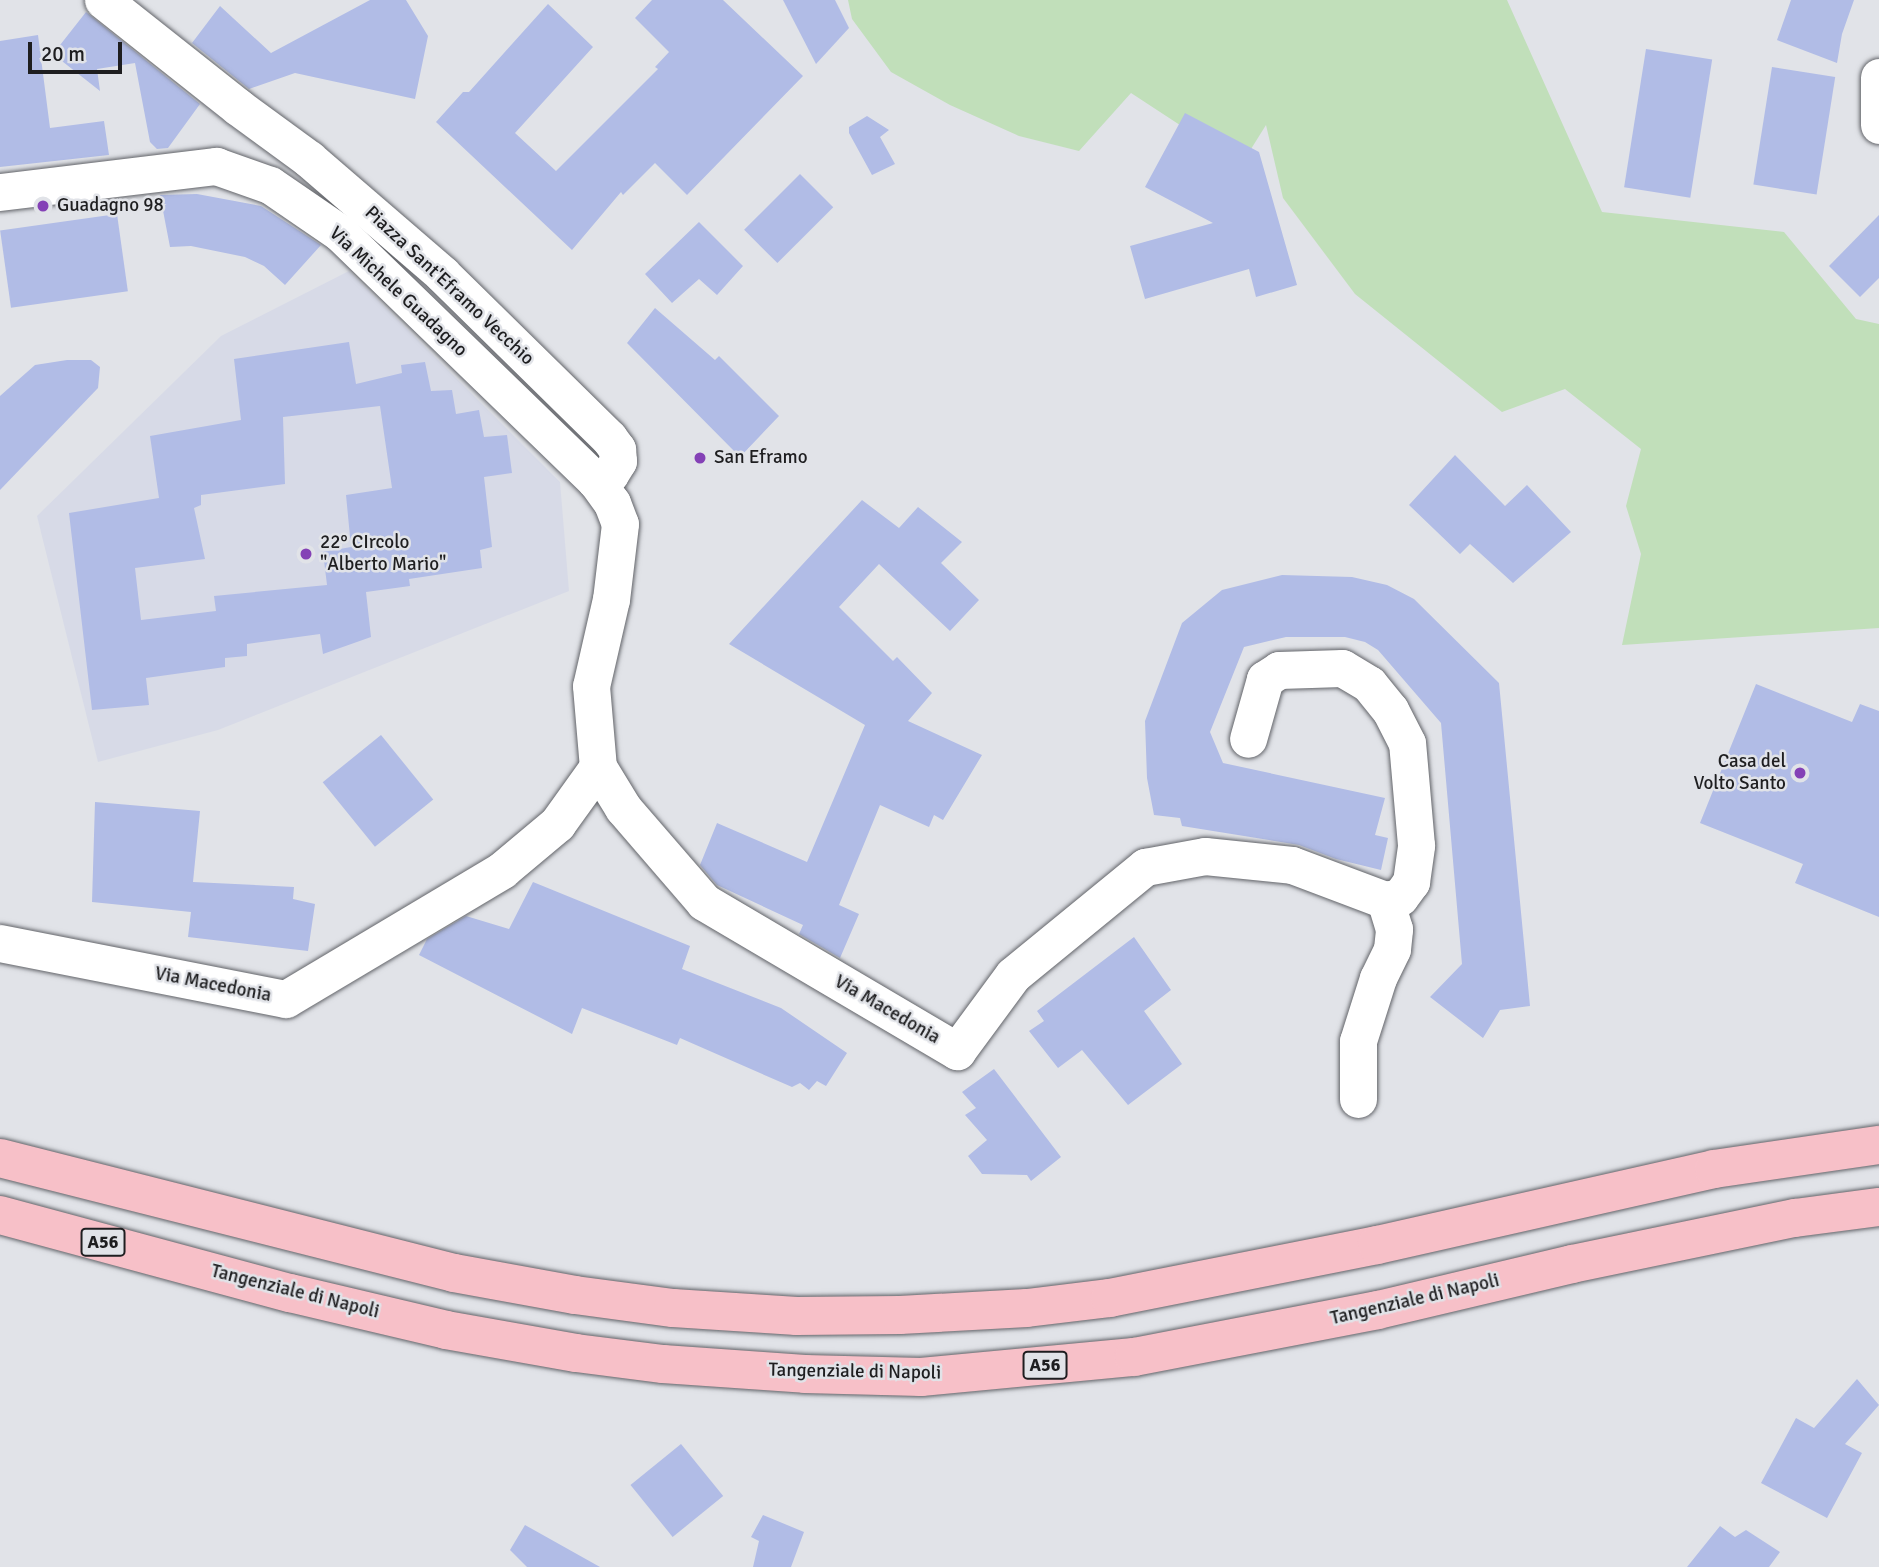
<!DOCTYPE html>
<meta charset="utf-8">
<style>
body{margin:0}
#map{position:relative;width:1879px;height:1567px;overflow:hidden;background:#e1e3e8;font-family:Signika,sans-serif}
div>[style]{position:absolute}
.built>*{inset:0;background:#d7dae7}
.green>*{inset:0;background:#c1dfba}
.building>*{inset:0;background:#b1bce6;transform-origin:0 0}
.roads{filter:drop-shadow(0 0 2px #626469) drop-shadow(0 0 2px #626469)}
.minor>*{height:37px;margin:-18.5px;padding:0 18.5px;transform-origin:18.5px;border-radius:18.5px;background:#fff}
.highway>*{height:38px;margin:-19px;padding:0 19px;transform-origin:19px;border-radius:19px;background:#f7c0c8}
.dots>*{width:19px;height:19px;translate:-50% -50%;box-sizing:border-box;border:4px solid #e1e3e8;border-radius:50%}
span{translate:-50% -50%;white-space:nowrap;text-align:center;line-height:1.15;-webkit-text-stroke:5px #e1e3e8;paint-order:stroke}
.shield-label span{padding:2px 5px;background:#e1e3e8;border:2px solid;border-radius:5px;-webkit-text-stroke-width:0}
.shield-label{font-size:18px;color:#1e1e20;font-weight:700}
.poi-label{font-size:19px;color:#1e1e20}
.left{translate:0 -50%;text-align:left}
.right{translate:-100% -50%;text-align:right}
.street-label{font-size:19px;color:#1e1e20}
.scale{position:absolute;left:28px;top:42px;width:94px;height:32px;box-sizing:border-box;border:4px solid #1e1e20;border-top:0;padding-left:9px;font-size:21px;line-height:24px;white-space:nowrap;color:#1e1e20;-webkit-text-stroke:5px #e1e3e8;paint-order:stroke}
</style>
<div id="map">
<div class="built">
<div style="clip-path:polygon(349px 271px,560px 482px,569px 591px,218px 730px,98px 762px,37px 516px,221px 336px)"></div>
</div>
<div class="green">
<div style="clip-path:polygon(848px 0,1507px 0,1602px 212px,1784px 232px,1856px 319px,1879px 324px,1879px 628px,1622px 645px,1641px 554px,1626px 506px,1641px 449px,1565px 389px,1502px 412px,1355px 294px,1283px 198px,1266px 125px,1241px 165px,1131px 93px,1079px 151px,1019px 136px,950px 105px,891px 72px,852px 19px)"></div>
</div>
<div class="building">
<div style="clip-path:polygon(370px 0,406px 0,428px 36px,415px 99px,295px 73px,249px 89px,192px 43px,220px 6px,271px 53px)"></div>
<div style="clip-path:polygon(652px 0,723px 0,803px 76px,687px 195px,655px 163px,623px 195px,621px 192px,572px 250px,436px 122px,463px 92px,469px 92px,548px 4px,593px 47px,515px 133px,556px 171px,658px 69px,655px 67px,669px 52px,635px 18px)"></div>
<div style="clip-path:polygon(783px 0,835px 0,849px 28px,816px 64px)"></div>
<div style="clip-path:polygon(1791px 0,1854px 0,1842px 34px,1837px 63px,1777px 40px)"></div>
<div style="clip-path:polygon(86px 12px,200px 104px,168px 148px,157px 149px,150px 142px,135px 63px,97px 69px,100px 91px,53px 54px)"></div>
<div style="clip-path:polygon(38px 35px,50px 128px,104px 121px,109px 155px,0 167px,0 41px)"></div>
<div style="left:1646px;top:49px;width:67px;height:140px;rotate:9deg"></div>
<div style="left:1772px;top:67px;width:64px;height:119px;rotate:9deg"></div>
<div style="clip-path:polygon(1185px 113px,1259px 152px,1297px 285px,1256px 297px,1249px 269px,1145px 299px,1130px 246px,1213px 223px,1145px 187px)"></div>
<div style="clip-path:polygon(867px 116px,889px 130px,880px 137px,895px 164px,872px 175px,849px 133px,849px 127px)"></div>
<div style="left:800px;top:174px;width:47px;height:79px;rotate:45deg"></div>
<div style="clip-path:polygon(197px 194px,261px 206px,321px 245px,285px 285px,264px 266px,245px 257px,191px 246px,170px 247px,160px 195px)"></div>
<div style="left:117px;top:214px;width:78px;height:118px;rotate:82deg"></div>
<div style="clip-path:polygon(1879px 215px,1879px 278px,1860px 297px,1829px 266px)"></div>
<div style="clip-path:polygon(699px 222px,743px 266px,717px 295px,699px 279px,672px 303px,645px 274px)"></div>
<div style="clip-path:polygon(655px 308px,715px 360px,719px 356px,779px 416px,740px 457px,627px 343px)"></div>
<div style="clip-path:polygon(evenodd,349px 342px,356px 384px,402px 373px,401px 365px,425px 362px,431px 391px,452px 390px,456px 414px,479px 410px,484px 437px,507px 435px,512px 473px,484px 477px,492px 547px,480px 550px,482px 568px,409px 579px,410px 586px,366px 592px,371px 637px,323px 654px,320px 634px,247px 644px,247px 656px,225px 658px,225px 667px,146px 678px,149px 705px,92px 710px,69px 513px,159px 498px,150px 436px,241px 420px,234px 359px,349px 342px,380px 406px,392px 488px,346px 495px,351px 547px,323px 552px,327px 585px,214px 596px,216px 611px,141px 620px,135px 568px,205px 559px,194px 508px,201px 505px,201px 495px,285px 484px,283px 417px,380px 406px)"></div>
<div style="clip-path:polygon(67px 360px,91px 360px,100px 367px,98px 388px,0 490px,0 396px,35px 365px)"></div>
<div style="clip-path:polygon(1455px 455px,1505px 506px,1527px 485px,1571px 532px,1513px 583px,1470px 544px,1460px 554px,1409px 505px)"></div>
<div style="clip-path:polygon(862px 500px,899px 528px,918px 507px,962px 542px,941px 563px,979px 600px,950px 631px,879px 564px,839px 607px,893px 661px,897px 657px,932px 693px,908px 721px,982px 755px,943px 820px,934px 815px,929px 827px,880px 805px,839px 905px,859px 914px,840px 958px,799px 934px,803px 925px,717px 885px,700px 865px,717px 823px,807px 862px,865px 725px,729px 644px)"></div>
<div style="clip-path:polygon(1282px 575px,1352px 577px,1387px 585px,1414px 599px,1499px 683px,1530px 1006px,1500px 1010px,1483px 1038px,1430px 997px,1462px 964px,1441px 723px,1378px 650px,1365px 642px,1345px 637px,1286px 637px,1244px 647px,1210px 732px,1223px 763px,1385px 798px,1375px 835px,1388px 838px,1381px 870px,1336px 859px,1299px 845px,1182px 826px,1180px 818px,1154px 815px,1147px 778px,1145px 721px,1182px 623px,1222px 590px)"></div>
<div style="clip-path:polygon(1756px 684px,1852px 722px,1860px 704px,1879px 711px,1879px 917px,1795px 883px,1803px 864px,1700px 823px)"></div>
<div style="left:381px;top:735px;width:83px;height:75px;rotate:51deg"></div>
<div style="clip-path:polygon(95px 802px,200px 811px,193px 882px,294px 887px,293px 899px,315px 904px,308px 951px,188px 937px,191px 912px,92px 902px)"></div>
<div style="clip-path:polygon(533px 882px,690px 946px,682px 969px,781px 1008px,847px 1053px,826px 1086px,817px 1081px,809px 1090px,800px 1083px,792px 1087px,680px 1038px,677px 1045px,582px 1008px,572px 1034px,419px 955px,427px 939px,466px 916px,509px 929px)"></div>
<div style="clip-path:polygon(1134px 937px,1171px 990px,1144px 1011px,1182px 1064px,1128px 1105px,1082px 1050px,1058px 1068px,1029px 1031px,1044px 1021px,1037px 1011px)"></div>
<div style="clip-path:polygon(994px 1069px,1061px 1157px,1031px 1181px,1027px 1175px,982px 1174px,968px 1156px,987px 1140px,965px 1115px,976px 1108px,962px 1092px)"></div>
<div style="clip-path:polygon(1857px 1379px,1879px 1405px,1845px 1444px,1862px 1453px,1827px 1518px,1761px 1483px,1796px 1418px,1814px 1428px)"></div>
<div style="left:681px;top:1444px;width:67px;height:65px;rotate:51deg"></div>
<div style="clip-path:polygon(763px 1515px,804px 1532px,791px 1567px,753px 1567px,759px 1541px,751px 1537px)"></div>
<div style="clip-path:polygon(525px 1525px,600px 1567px,527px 1567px,510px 1550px)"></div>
<div style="clip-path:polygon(1720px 1526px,1735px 1537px,1746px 1530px,1780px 1552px,1769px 1567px,1687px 1567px)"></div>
</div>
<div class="roads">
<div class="minor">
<div style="left:103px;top:0;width:172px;rotate:38.4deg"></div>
<div style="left:238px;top:107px;width:88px;rotate:36.2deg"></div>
<div style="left:309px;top:159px;width:176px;rotate:40.8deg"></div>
<div style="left:442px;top:274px;width:234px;rotate:44.5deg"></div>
<div style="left:609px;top:438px;width:14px;rotate:54deg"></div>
<div style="left:617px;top:449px;width:12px;rotate:85deg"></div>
<div style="left:618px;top:461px;width:15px;rotate:122deg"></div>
<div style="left:610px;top:474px;width:16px;rotate:153deg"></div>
<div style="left:1879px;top:77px;width:48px;rotate:90deg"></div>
<div style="left:0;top:192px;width:218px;rotate:-6.9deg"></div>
<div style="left:216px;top:166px;width:57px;rotate:19.4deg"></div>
<div style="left:270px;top:185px;width:85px;rotate:34.4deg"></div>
<div style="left:340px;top:233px;width:356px;rotate:44.1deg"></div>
<div style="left:596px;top:481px;width:27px;rotate:54deg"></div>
<div style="left:612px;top:503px;width:22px;rotate:69deg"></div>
<div style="left:620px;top:524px;width:76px;rotate:96.8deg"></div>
<div style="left:611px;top:599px;width:89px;rotate:102.9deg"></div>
<div style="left:591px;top:686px;width:81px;rotate:85.1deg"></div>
<div style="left:598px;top:767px;width:48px;rotate:58.6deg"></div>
<div style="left:623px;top:808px;width:124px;rotate:49.2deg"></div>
<div style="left:704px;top:902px;width:294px;rotate:30.5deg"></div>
<div style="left:957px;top:1051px;width:94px;rotate:-53.6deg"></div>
<div style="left:1013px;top:975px;width:171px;rotate:-39.3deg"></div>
<div style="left:1145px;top:867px;width:61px;rotate:-10.4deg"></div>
<div style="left:1205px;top:856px;width:87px;rotate:5.9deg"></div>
<div style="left:1292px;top:865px;width:99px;rotate:20.6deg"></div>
<div style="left:1385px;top:900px;width:15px;rotate:-11deg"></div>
<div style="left:1400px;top:897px;width:19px;rotate:-54deg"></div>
<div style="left:1411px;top:882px;width:37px;rotate:-82deg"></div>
<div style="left:1416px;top:845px;width:102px;rotate:-95deg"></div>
<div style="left:1407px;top:743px;width:37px;rotate:-117deg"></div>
<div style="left:1390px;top:710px;width:33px;rotate:-129deg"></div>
<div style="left:1369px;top:684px;width:31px;rotate:-149deg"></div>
<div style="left:1342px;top:668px;width:63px;rotate:178.2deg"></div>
<div style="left:1279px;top:670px;width:17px;rotate:147deg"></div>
<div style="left:1265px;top:679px;width:62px;rotate:105.8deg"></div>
<div style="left:0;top:943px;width:291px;rotate:11.1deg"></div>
<div style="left:286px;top:999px;width:252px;rotate:-30.8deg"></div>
<div style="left:502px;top:870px;width:72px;rotate:-39.9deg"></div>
<div style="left:557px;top:824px;width:70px;rotate:-54.3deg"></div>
<div style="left:1358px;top:1099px;width:58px;rotate:-90deg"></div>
<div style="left:1358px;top:1041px;width:66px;rotate:-72.4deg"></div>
<div style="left:1378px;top:978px;width:32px;rotate:-64deg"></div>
<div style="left:1392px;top:949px;width:20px;rotate:-84deg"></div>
<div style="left:1394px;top:929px;width:30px;rotate:-107deg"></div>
</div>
<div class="highway">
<div style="left:0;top:1158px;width:468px;rotate:14.2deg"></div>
<div style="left:454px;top:1273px;width:123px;rotate:10.3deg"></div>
<div style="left:575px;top:1295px;width:99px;rotate:7.6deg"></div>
<div style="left:673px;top:1308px;width:124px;rotate:3.7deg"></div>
<div style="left:797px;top:1316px;width:103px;rotate:-0.6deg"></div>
<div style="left:900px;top:1315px;width:127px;rotate:-3.2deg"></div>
<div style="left:1027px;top:1308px;width:84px;rotate:-6.9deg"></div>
<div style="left:1110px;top:1298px;width:272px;rotate:-11.2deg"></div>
<div style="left:1377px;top:1245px;width:345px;rotate:-12.7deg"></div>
<div style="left:1714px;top:1169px;width:167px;rotate:-8.3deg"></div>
<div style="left:0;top:1215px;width:300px;rotate:15.1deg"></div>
<div style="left:290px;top:1293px;width:160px;rotate:13.3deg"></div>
<div style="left:446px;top:1330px;width:132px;rotate:10deg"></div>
<div style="left:576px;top:1353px;width:88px;rotate:7.2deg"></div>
<div style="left:663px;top:1364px;width:142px;rotate:4deg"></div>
<div style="left:805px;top:1374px;width:116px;rotate:1.5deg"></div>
<div style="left:921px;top:1377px;width:214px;rotate:-5.4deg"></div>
<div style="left:1134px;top:1357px;width:248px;rotate:-10.9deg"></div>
<div style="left:1378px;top:1310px;width:199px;rotate:-13.3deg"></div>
<div style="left:1572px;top:1264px;width:228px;rotate:-11.7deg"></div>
<div style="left:1795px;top:1218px;width:85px;rotate:-7.5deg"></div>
</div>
</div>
<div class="dots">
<div style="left:43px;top:206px;background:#8441b6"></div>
<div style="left:700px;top:458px;background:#8441b6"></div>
<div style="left:306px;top:554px;background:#8441b6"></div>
<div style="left:1800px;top:773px;background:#8441b6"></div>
</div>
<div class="shield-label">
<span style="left:103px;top:1242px">A56</span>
<span style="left:1045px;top:1365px">A56</span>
</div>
<div class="poi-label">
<span class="left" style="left:57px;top:206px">Guadagno 98</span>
<span class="left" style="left:714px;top:458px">San Eframo</span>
<span class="left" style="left:320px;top:554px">22° CIrcolo<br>"Alberto Mario"</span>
<span class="right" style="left:1786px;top:773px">Casa del<br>Volto Santo</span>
</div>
<div class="street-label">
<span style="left:449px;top:286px;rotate:43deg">Piazza Sant'Eframo Vecchio</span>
<span style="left:398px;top:292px;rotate:43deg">Via Michele Guadagno</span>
<span style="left:213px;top:985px;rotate:11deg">Via Macedonia</span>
<span style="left:887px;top:1010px;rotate:30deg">Via Macedonia</span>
<span style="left:295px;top:1292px;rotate:14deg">Tangenziale di Napoli</span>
<span style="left:1415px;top:1300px;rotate:-13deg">Tangenziale di Napoli</span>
<span style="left:855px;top:1372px;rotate:1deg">Tangenziale di Napoli</span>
</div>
<div class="scale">20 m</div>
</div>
